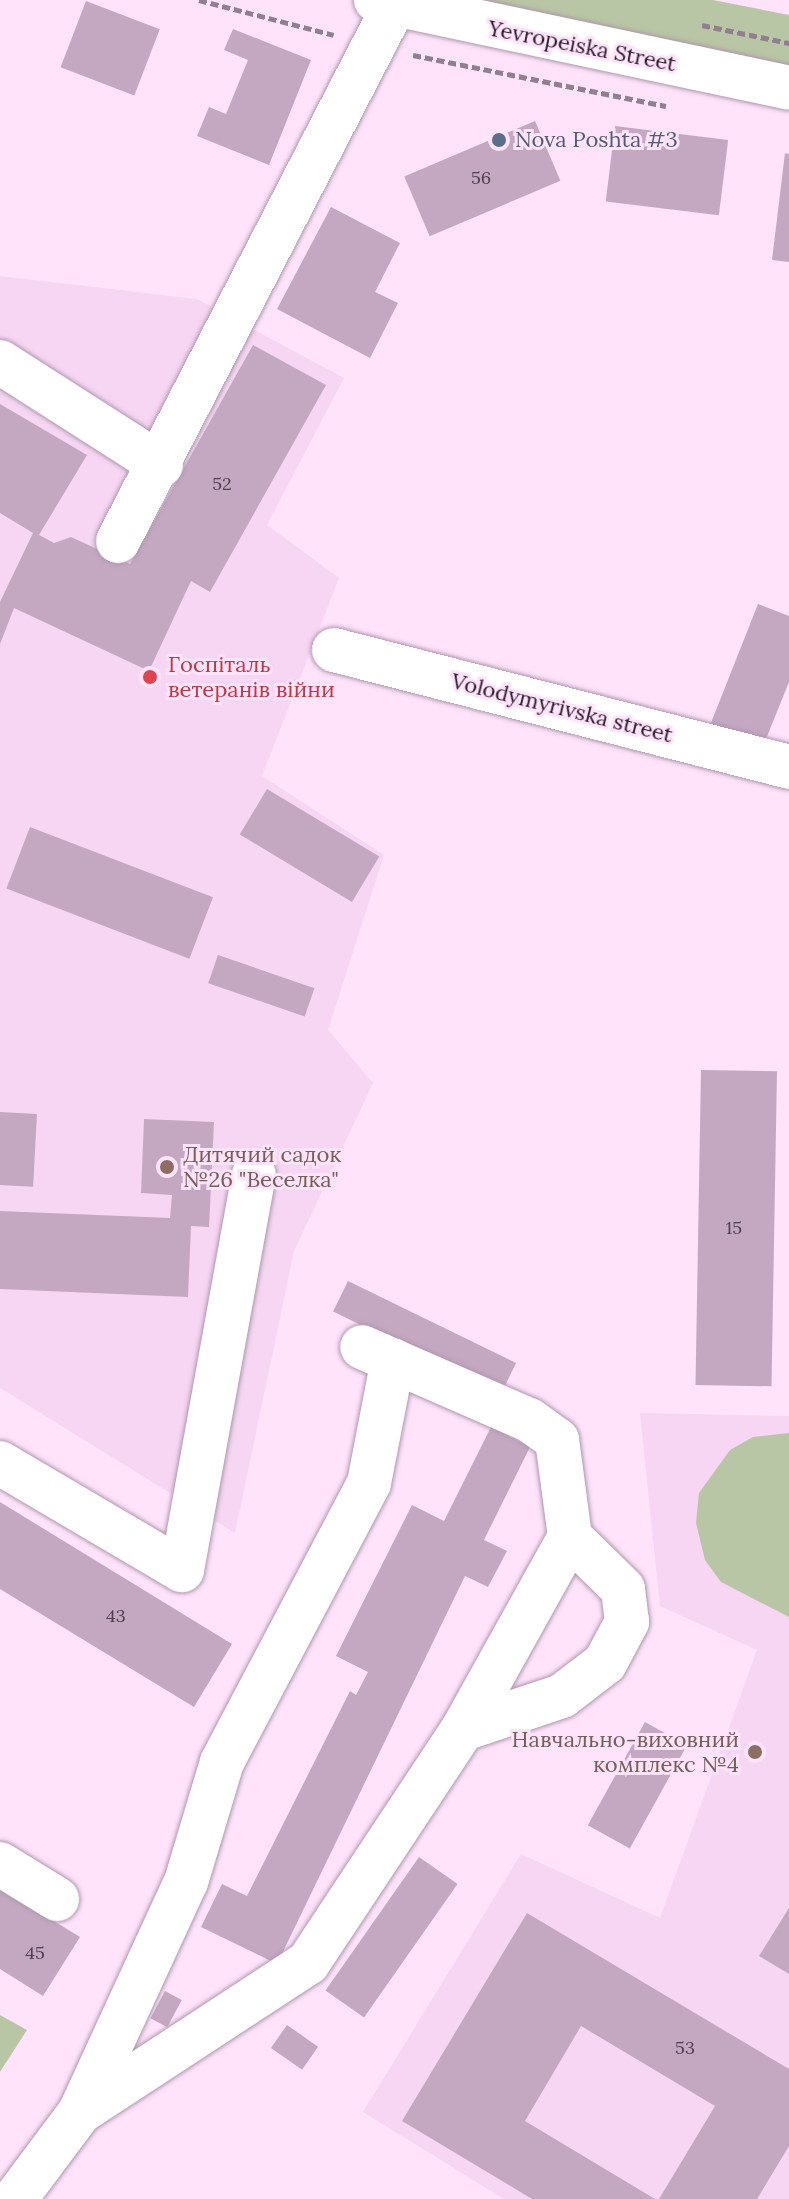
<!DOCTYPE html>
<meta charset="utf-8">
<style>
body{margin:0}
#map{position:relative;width:789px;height:2199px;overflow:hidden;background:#fee3fb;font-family:Lora,serif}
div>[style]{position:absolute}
.built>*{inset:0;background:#f6d6f3}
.green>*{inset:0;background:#b9c6a5}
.building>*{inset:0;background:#c4a8c2;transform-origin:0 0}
.path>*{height:5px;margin-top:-2.5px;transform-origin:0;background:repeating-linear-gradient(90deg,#917f8f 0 8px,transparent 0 12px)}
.roads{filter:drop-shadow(0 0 2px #af97ad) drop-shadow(0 0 2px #af97ad)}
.minor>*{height:44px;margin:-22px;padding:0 22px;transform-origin:22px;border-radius:22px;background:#fff}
.dots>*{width:22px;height:22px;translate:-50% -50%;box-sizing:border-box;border:4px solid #fee3fb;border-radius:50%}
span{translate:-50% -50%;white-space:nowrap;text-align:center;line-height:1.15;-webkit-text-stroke:6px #fee3fb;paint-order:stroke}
.number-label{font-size:18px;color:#4f404e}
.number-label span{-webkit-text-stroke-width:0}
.street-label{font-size:22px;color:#281e27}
.service-label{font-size:22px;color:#4e5e75}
.left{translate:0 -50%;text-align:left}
.health-label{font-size:22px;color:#be3a42}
.education-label{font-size:22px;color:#785e54}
.right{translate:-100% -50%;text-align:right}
</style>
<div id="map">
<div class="built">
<div style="clip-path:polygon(0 276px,197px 299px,344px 378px,267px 525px,339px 578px,262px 776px,384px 855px,328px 1030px,373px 1083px,294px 1251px,235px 1533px,0 1388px)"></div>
<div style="clip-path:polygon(640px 1413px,789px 1416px,789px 2199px,504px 2199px,363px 2112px,521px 1854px,660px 1918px,757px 1650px,660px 1606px)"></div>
</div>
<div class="green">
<div style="clip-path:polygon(449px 0,713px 0,789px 15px,789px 67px)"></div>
<div style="clip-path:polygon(789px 1433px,789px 1617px,721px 1582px,705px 1560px,696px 1523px,699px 1493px,730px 1450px,753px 1437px)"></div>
<div style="clip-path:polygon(0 2015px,27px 2030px,0 2072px)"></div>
</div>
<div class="building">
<div style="left:86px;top:1px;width:79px;height:71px;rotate:21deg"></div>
<div style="clip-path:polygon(233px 29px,311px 60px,269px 165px,197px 136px,209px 107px,226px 114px,248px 60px,224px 50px)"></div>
<div style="left:535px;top:121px;width:65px;height:142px;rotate:67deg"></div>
<div style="left:615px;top:126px;width:114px;height:76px;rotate:7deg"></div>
<div style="clip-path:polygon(785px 153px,789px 154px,789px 262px,772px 260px)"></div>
<div style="clip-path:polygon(331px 207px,400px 243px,375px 292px,398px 303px,370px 358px,277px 309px)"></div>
<div style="clip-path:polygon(253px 345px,326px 385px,210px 592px,191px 581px,149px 671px,14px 608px,0 644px,0 602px,33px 533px,0 513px,0 404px,87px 455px,39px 535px,54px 543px,71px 537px,130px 564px)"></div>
<div style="clip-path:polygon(758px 604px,789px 616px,789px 682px,760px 754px,707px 733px)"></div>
<div style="left:267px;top:789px;width:131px;height:53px;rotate:31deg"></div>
<div style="left:30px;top:827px;width:196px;height:66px;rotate:21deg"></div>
<div style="left:218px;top:955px;width:102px;height:30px;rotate:19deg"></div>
<div style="left:701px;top:1070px;width:76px;height:315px;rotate:1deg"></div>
<div style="left:0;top:1112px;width:37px;height:73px;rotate:3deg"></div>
<div style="clip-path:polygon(144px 1119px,214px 1122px,209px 1227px,191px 1226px,188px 1297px,0 1289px,0 1211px,170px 1218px,172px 1195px,141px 1193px)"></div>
<div style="left:348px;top:1281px;width:187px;height:34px;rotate:26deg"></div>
<div style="clip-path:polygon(491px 1427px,530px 1447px,484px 1540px,507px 1551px,488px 1587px,465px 1576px,277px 1964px,201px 1927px,222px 1884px,247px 1896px,350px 1691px,356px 1695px,368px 1672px,336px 1656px,412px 1505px,444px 1521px)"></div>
<div style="clip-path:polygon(0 1502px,232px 1644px,194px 1707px,0 1589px)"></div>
<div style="left:645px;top:1722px;width:48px;height:118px;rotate:29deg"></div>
<div style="left:419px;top:1857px;width:47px;height:163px;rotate:35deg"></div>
<div style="clip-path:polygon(0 1888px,80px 1937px,43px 1996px,0 1969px)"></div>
<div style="clip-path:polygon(789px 1908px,789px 1974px,759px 1956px)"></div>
<div style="clip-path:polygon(527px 1913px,789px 2069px,789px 2146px,757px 2199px,659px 2199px,715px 2106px,581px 2026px,525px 2121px,655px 2199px,532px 2199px,402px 2121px)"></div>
<div style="left:165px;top:1991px;width:19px;height:31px;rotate:28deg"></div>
<div style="left:287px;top:2025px;width:38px;height:28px;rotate:35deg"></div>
</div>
<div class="path">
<div style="left:199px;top:0;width:139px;rotate:14.5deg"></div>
<div style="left:702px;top:25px;width:89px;rotate:11.7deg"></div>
<div style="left:413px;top:55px;width:258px;rotate:11.4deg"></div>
</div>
<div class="roads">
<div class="minor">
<div style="left:376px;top:0;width:422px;rotate:12deg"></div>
<div style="left:0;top:362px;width:191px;rotate:32.6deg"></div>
<div style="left:118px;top:541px;width:600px;rotate:-62.71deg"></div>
<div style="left:334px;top:650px;width:470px;rotate:14.4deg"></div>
<div style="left:0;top:1463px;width:211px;rotate:30.5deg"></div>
<div style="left:182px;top:1570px;width:402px;rotate:-79.7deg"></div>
<div style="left:463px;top:1729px;width:104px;rotate:-18.4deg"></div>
<div style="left:562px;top:1696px;width:54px;rotate:-37.5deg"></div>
<div style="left:605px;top:1663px;width:47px;rotate:-61.8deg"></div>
<div style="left:627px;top:1622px;width:33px;rotate:-97deg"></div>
<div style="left:623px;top:1589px;width:74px;rotate:-135.5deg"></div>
<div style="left:0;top:1864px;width:67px;rotate:31.6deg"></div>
<div style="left:80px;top:2112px;width:253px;rotate:-65.3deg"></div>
<div style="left:186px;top:1882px;width:125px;rotate:-73.3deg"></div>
<div style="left:222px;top:1762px;width:315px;rotate:-62.2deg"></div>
<div style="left:369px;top:1483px;width:125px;rotate:-79deg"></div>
<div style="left:15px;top:2199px;width:109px;rotate:-53.2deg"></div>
<div style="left:80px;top:2112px;width:272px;rotate:-33.2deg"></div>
<div style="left:308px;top:1963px;width:281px;rotate:-56.5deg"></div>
<div style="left:463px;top:1729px;width:220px;rotate:-60.9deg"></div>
<div style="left:570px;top:1537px;width:98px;rotate:-97.6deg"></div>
<div style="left:557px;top:1440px;width:34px;rotate:-144deg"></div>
<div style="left:529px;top:1420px;width:182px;rotate:-156.4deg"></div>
</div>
</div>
<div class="dots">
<div style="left:499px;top:140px;background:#5c6f8a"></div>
<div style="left:150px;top:677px;background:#e0444e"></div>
<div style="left:167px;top:1167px;background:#8d6e63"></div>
<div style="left:755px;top:1752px;background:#8d6e63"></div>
</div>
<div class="number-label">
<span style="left:481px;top:178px">56</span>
<span style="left:222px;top:484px">52</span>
<span style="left:734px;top:1228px">15</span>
<span style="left:116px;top:1616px">43</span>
<span style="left:35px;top:1953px">45</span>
<span style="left:685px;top:2048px">53</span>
</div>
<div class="street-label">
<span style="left:582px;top:46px;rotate:11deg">Yevropeiska Street</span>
<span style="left:562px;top:708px;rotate:14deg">Volodymyrivska street</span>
</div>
<div class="service-label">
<span class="left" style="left:515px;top:140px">Nova Poshta #3</span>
</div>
<div class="health-label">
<span class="left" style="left:168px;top:677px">Госпіталь<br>ветеранів війни</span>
</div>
<div class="education-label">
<span class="left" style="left:183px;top:1167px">Дитячий садок<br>№26 "Веселка"</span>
<span class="right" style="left:739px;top:1752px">Навчально-виховний<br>комплекс №4</span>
</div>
</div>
